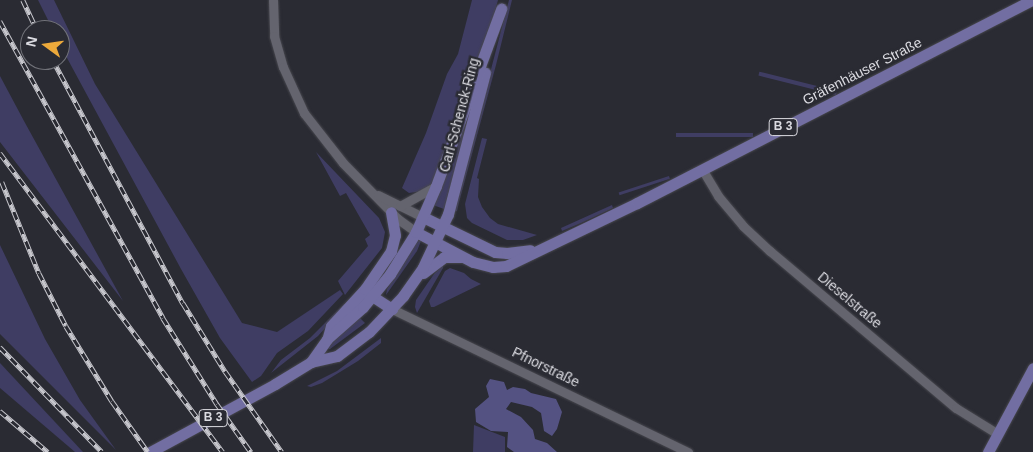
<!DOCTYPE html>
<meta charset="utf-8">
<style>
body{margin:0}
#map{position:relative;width:1033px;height:452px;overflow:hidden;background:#2a2b33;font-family:Helvetica,sans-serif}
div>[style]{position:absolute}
.green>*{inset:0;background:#3f3d63;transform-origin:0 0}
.forest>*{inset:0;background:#545282}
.roads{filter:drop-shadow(0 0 1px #47474e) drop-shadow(0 0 1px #47474e)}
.minor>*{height:9px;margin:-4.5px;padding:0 4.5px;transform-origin:4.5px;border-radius:4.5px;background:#64646e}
.major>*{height:11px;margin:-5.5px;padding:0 5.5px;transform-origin:5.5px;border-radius:5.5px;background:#726ea2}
.rail>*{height:4.5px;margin-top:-2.25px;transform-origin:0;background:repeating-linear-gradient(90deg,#2a2b33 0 8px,#c7c7cd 0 16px);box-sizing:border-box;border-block:1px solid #c7c7cd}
span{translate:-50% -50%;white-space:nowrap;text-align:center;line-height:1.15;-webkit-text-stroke:5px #2a2b33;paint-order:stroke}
.shield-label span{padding:1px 4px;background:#2a2b33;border:1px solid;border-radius:4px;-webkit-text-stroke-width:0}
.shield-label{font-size:12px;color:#dcdce2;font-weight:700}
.street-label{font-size:14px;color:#dcdce2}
.north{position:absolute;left:20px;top:20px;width:50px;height:50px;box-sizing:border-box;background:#2a2b33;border:1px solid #717279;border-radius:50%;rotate:284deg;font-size:14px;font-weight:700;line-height:20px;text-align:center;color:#dcdce2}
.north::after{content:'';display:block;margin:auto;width:18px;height:22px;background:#eca93b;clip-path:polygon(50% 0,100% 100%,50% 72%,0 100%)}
</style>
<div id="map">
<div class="green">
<div style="clip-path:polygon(38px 0,54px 0,95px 84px,242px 323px,277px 332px,340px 290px,343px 294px,308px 331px,277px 353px,261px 376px,252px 382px,220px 338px,181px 269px,60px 45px,60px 30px,53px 30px)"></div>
<div style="clip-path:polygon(472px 0,498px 0,488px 37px,432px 183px,423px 191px,409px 193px,402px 188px,426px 133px,447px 74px,458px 54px)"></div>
<div style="clip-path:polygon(509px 0,512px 0,496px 65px,459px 202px,457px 211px,454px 212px)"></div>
<div style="clip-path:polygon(0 76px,24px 121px,123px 301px,0 142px)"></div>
<div style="left:837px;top:91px;width:4px;height:80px;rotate:104deg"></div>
<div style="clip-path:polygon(467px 114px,470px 115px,444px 209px,433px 205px)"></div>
<div style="left:753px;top:133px;width:4px;height:77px;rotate:90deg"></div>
<div style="clip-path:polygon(482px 138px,487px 139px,477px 178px,479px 179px,478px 197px,482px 207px,490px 218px,498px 224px,537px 235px,523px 240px,507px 240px,472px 223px,467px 218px,465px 204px)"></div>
<div style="clip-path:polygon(316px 152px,379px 218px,385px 232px,382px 248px,345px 295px,338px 281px,368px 246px,365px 239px,370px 235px,346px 193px,340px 196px)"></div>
<div style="left:669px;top:176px;width:3px;height:53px;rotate:72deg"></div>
<div style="clip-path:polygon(612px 205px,613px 208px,581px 223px,562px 231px,561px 228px)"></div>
<div style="clip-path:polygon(417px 241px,421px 241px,417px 251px,386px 295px,387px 289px)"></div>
<div style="clip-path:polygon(0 245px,45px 339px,80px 400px,116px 450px,0 334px)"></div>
<div style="clip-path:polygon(443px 265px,443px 268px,417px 313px,415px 307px,416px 300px,434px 274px)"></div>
<div style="clip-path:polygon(450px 268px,464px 273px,471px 279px,481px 284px,434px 307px,431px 307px,429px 301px,445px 271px)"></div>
<div style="clip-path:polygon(344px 304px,346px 305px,318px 336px,271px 373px,281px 360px,310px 338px)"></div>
<div style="clip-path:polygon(359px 317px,365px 323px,330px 349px,326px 349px)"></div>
<div style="clip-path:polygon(381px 338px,381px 343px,358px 361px,322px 383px,311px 387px,307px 386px,337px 371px)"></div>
<div style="clip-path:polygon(0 363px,83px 452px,75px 452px,0 388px)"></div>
<div style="clip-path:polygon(474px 425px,505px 437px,505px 452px,473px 452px)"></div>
</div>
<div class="forest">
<div style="clip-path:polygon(490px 379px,504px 382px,507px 390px,513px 387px,525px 389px,531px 393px,556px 399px,562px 412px,557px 429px,552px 436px,544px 431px,541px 413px,532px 407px,511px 402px,506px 409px,521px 417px,533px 430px,535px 439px,547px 443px,557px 452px,514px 452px,507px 447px,508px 432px,491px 431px,476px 422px,475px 409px,489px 397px,486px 386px)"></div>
</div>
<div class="roads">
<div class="minor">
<div style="left:273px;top:0;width:36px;rotate:88deg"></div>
<div style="left:274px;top:36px;width:32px;rotate:74deg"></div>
<div style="left:283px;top:67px;width:51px;rotate:65.5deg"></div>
<div style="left:304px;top:113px;width:63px;rotate:52deg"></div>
<div style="left:343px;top:163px;width:78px;rotate:45.5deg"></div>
<div style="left:398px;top:219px;width:22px;rotate:36deg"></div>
<div style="left:702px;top:169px;width:31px;rotate:59deg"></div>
<div style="left:718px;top:196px;width:39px;rotate:50deg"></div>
<div style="left:743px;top:226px;width:37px;rotate:43deg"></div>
<div style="left:770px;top:251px;width:243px;rotate:40.2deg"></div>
<div style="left:956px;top:408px;width:49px;rotate:31.8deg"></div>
<div style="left:378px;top:195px;width:50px;rotate:26.1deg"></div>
<div style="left:400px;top:206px;width:41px;rotate:-29.1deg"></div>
<div style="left:392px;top:309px;width:329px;rotate:25.8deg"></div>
</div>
<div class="major">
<div style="left:423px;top:217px;width:80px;rotate:25.9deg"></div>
<div style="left:495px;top:252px;width:12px;rotate:5deg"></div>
<div style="left:507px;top:253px;width:23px;rotate:-7deg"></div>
<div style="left:416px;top:232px;width:64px;rotate:27.8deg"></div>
<div style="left:473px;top:262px;width:21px;rotate:14deg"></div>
<div style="left:493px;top:267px;width:13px;rotate:-4deg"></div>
<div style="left:506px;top:266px;width:145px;rotate:-25.7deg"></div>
<div style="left:637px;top:203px;width:444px;rotate:-27.2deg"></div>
<div style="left:423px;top:273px;width:26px;rotate:-37deg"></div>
<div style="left:444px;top:257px;width:17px"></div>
<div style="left:372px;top:296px;width:24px;rotate:33deg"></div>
<div style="left:328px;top:337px;width:11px;rotate:-75deg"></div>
<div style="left:331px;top:326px;width:50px;rotate:-47.4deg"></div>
<div style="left:365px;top:289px;width:46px;rotate:-55.6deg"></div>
<div style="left:391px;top:251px;width:16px;rotate:-76deg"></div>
<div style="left:395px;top:235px;width:23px;rotate:-100deg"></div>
<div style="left:311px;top:362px;width:27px;rotate:-13deg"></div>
<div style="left:337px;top:356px;width:40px;rotate:-37deg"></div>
<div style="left:369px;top:332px;width:50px;rotate:-46.6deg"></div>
<div style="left:403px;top:296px;width:35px;rotate:-55deg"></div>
<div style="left:423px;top:267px;width:59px;rotate:-64.7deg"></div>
<div style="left:448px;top:214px;width:146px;rotate:-75.3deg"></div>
<div style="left:150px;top:452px;width:142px;rotate:-28.5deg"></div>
<div style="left:275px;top:384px;width:42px;rotate:-31.4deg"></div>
<div style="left:311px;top:362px;width:28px;rotate:-55deg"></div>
<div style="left:327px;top:339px;width:48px;rotate:-41.6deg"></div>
<div style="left:363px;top:307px;width:43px;rotate:-50.7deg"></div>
<div style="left:390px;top:274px;width:49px;rotate:-58.2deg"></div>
<div style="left:416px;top:232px;width:50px;rotate:-66.5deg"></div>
<div style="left:436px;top:186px;width:189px;rotate:-69.8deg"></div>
<div style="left:988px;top:452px;width:95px;rotate:-61.8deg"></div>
</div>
</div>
<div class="rail">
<div style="left:23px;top:0;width:33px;rotate:65deg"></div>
<div style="left:0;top:21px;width:339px;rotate:61.2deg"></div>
<div style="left:163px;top:318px;width:102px;rotate:57.9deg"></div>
<div style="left:217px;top:404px;width:59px;rotate:54.7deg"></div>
<div style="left:53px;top:60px;width:276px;rotate:61.9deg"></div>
<div style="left:183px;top:303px;width:80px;rotate:58.3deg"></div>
<div style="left:225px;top:371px;width:99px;rotate:54.9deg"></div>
<div style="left:0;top:153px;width:373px;rotate:53.3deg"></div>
<div style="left:2px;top:182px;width:98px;rotate:67.9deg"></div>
<div style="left:39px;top:273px;width:59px;rotate:63deg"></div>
<div style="left:66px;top:326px;width:88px;rotate:58.5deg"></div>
<div style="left:112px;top:401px;width:62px;rotate:54.8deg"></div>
<div style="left:0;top:347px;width:146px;rotate:45.8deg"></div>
<div style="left:0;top:411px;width:63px;rotate:40.5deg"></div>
</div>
<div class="shield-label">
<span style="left:783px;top:127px">B 3</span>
<span style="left:213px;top:418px">B 3</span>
</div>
<div class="street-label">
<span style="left:862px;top:71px;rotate:-27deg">Gräfenhäuser Straße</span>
<span style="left:459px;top:115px;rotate:-75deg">Carl-Schenck-Ring</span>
<span style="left:850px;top:300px;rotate:40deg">Dieselstraße</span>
<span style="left:546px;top:367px;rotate:26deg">Pfnorstraße</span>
</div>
<div class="north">N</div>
</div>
